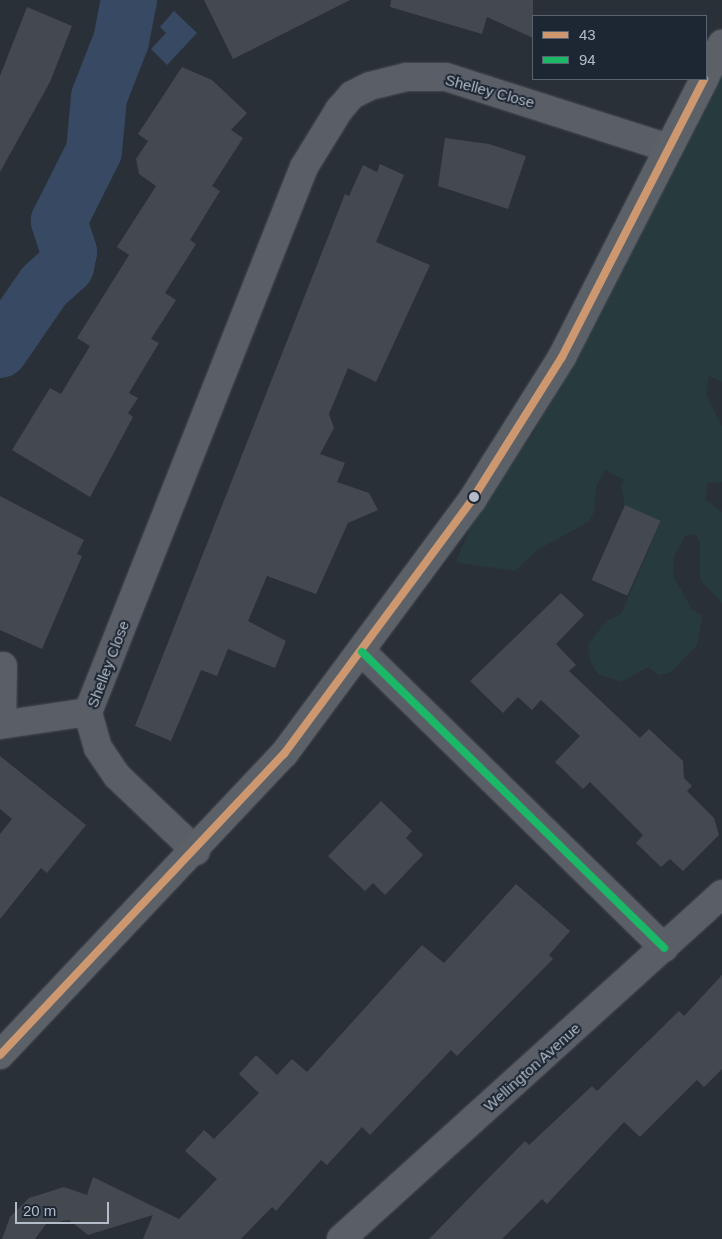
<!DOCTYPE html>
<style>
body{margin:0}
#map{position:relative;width:722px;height:1239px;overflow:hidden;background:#2a3038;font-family:Helvetica,sans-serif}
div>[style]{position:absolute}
.green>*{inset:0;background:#273a3e}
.water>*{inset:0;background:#384963}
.river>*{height:56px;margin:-28px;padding:0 28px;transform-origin:28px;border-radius:28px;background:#384963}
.building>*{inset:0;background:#444950;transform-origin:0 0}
.roads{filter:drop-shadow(0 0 1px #484c53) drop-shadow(0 0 1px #484c53)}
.minor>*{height:28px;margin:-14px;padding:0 14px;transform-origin:14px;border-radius:14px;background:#5a5e66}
.major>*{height:28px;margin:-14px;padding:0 14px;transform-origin:14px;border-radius:14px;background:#5c6168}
.bus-1>*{height:8px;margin:-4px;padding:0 4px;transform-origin:4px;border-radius:4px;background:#cd976f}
.bus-2>*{height:8px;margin:-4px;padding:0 4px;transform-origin:4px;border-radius:4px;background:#1ab867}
.dots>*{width:14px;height:14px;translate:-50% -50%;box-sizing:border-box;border:2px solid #1d2633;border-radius:50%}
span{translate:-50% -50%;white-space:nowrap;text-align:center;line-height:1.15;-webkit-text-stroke:4px #1d2633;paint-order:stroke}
.street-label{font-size:15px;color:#b4bcc9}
.legend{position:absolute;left:532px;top:15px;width:175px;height:65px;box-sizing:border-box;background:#1d2633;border:1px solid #59626f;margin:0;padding:6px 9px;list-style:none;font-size:15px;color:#b4bcc9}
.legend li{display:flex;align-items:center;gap:10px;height:25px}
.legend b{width:25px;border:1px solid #59626f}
.scale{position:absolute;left:15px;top:1202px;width:94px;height:22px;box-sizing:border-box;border:2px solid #b4bcc9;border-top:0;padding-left:6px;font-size:15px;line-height:18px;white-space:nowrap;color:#b4bcc9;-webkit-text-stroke:4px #1d2633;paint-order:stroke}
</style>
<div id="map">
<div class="green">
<div style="clip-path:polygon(722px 69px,722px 382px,709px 376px,706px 395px,722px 426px,722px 482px,708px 483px,705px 499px,722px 512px,722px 603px,700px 580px,700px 541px,695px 534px,685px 536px,674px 556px,673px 576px,692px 609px,702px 616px,697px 645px,671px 672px,659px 675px,648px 667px,621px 682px,598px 674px,590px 661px,588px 645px,606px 621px,621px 614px,661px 521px,625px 505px,621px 486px,624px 480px,605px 470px,596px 487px,594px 512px,588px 522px,537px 550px,515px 571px,456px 562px,478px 509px,532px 435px,599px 317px)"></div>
</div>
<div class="water">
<div style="clip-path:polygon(174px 11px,197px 33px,167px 65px,151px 49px,166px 33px,160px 27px)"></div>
</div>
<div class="river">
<div style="left:0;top:350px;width:78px;rotate:-55.5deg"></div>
<div style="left:44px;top:286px;width:30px;rotate:-42deg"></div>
<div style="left:66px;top:266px;width:14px;rotate:-78deg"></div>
<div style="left:69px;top:252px;width:33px;rotate:-108deg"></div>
<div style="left:59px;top:221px;width:78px;rotate:-63.4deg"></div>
<div style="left:94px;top:151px;width:54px;rotate:-84.7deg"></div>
<div style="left:99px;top:97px;width:60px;rotate:-68.6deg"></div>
<div style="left:121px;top:41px;width:42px;rotate:-79deg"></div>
</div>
<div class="building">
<div style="clip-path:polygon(204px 0,350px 0,233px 59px)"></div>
<div style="clip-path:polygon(391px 0,533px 0,533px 38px,487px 17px,482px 34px,390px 7px)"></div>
<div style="clip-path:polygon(27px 7px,72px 26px,50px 82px,0 172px,0 76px)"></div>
<div style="clip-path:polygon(182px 67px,212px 80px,247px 113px,231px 130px,243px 138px,212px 186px,220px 191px,190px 240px,196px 244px,165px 293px,176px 300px,151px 339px,159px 343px,129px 393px,138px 398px,128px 413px,133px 417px,90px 497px,12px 450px,50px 388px,61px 394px,90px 346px,77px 338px,129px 255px,117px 247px,156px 186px,139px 174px,136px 159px,148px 141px,138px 134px)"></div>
<div style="clip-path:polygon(445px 138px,489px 144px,526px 156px,508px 209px,438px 186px)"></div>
<div style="clip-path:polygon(380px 164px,404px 175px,376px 242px,430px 265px,376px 382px,348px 368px,329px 414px,334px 428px,320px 454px,345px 463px,337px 482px,369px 493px,378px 510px,348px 523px,316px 594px,267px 576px,248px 621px,286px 641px,275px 668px,228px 649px,217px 676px,201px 670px,171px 741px,135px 726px,345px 194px,349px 196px,363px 165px,377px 172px)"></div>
<div style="clip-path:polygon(0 496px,84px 540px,77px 554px,82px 556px,42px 649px,0 630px)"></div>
<div style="left:625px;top:505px;width:39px;height:82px;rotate:24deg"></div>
<div style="clip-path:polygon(561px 593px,584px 615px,556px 644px,576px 665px,569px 671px,640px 738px,649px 729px,683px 761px,684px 778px,692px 786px,687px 791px,714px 818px,719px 835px,683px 871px,670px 859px,661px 867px,636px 843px,643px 835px,590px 782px,583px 789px,555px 762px,580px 736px,541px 700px,532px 710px,518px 697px,503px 713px,470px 681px)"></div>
<div style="clip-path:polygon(0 756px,86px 825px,47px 873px,41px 868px,0 919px,0 834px,12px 819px,0 809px)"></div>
<div style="clip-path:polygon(381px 801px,412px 831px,406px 838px,423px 855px,385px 895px,373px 883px,365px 891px,328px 856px)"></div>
<div style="clip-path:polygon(516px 884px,570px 931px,549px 955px,553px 959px,457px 1056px,451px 1050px,370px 1135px,362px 1127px,327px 1165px,321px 1160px,276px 1211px,272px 1207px,241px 1239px,143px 1239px,153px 1215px,88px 1235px,69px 1220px,46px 1224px,35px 1239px,2px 1239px,10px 1217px,29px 1198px,64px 1187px,87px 1195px,93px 1177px,179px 1219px,217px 1179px,185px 1151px,204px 1130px,214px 1139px,259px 1093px,239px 1074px,256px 1055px,277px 1075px,292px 1059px,307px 1072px,422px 945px,444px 963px)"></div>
<div style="clip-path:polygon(722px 975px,722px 1069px,704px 1087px,697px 1080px,640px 1137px,624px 1122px,547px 1204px,542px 1199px,502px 1239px,429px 1239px,525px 1141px,529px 1145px,592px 1086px,597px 1091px,679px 1011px,684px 1016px)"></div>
</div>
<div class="roads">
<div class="minor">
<div style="left:362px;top:652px;width:423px;rotate:44.4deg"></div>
<div style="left:2px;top:722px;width:56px;rotate:-89deg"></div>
<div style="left:0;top:725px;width:89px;rotate:-8.4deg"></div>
<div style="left:196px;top:851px;width:109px;rotate:-136.5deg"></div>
<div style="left:117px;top:776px;width:34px;rotate:-124deg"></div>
<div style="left:98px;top:748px;width:37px;rotate:-106deg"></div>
<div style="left:88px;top:712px;width:586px;rotate:-68.38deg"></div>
<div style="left:304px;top:167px;width:67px;rotate:-58.4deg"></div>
<div style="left:339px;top:110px;width:20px;rotate:-49deg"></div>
<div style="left:352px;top:95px;width:20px;rotate:-27deg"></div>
<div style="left:370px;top:86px;width:37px;rotate:-14deg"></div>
<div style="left:406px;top:77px;width:40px"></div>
<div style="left:446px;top:77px;width:233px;rotate:17.7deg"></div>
<div style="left:341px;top:1239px;width:514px;rotate:-42.16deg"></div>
</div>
<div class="major">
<div style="left:706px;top:75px;width:35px;rotate:-63deg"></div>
<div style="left:0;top:1055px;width:414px;rotate:-46.7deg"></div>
<div style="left:284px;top:754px;width:316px;rotate:-53.5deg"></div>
<div style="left:472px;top:500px;width:169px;rotate:-57.8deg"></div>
<div style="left:562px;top:357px;width:312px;rotate:-62.9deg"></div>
</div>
</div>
<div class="bus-1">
<div style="left:0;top:1055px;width:414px;rotate:-46.7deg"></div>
<div style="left:284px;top:754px;width:316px;rotate:-53.5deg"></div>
<div style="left:472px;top:500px;width:169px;rotate:-57.8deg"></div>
<div style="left:562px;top:357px;width:312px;rotate:-62.9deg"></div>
</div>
<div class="bus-2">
<div style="left:362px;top:652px;width:423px;rotate:44.4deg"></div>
</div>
<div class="dots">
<div style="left:474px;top:497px;background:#b4bcc9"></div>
</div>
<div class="street-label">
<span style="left:490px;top:91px;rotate:15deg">Shelley Close</span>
<span style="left:108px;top:664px;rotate:-69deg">Shelley Close</span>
<span style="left:532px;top:1067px;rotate:-42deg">Wellington Avenue</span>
</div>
<ul class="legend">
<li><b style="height:6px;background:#cd976f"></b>43</li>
<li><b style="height:6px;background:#1ab867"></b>94</li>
</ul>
<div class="scale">20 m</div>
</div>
